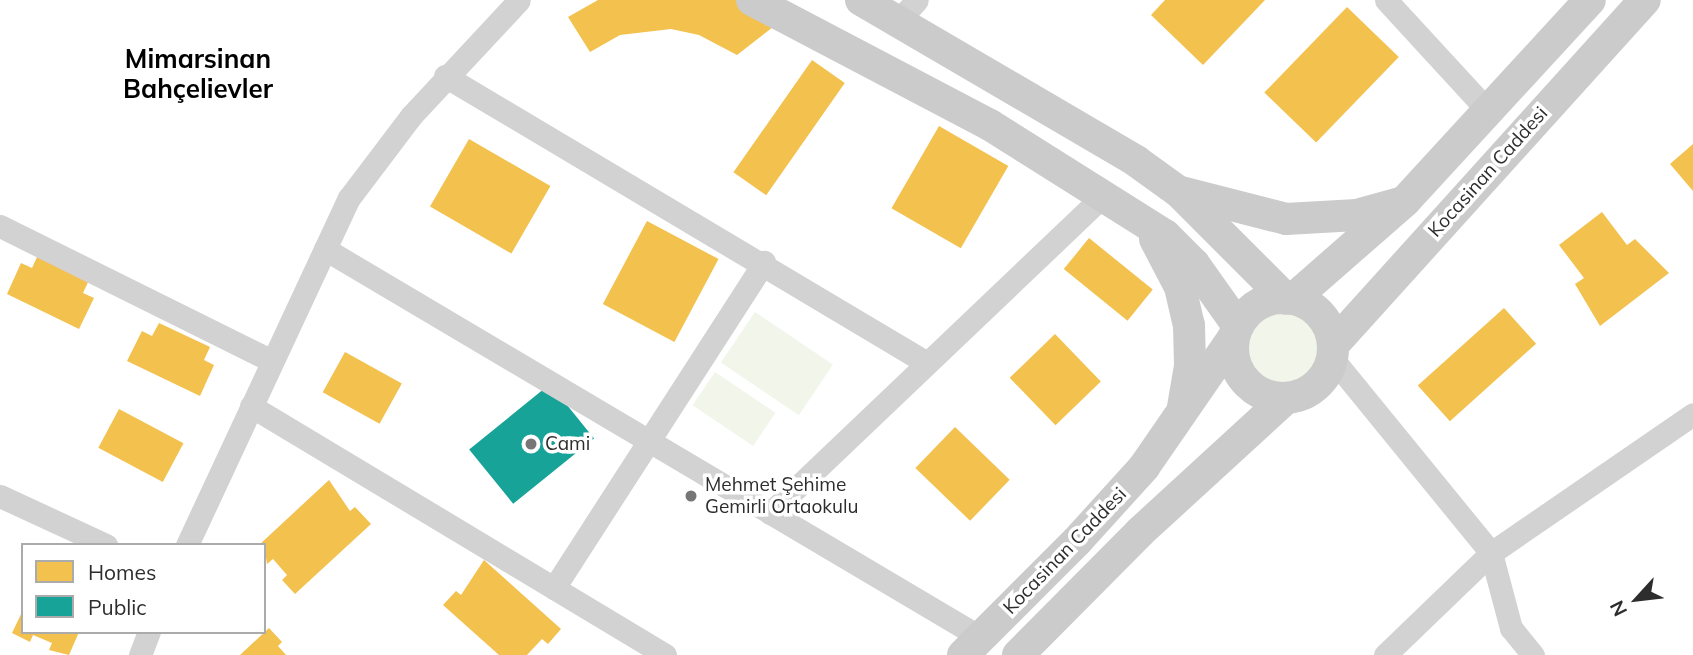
<!DOCTYPE html>
<meta charset="utf-8">
<style>
body{margin:0}
#map{position:relative;width:1693px;height:655px;overflow:hidden;background:#fff;font-family:Mulish,sans-serif}
div>[style]{position:absolute}
.green>*{inset:0;background:#f1f5ea;transform-origin:0 0}
.round{border-radius:50%}
.homes>*{inset:0;background:#f2c14e;transform-origin:0 0}
.public>*{inset:0;background:#17a398;transform-origin:0 0}
.street>*{height:23px;margin:-11.5px;padding:0 11.5px;transform-origin:11.5px;border-radius:11.5px;background:#d2d2d2}
.secondary>*{height:32px;margin:-16px;padding:0 16px;transform-origin:16px;border-radius:16px;background:#cbcbcb}
.secondary>.ring{margin:-16px;padding:0;box-sizing:content-box;background:none;border:32px solid #cbcbcb;border-radius:50%}
.dots>*{width:19px;height:19px;translate:-50% -50%;box-sizing:border-box;border:4px solid #fff;border-radius:50%}
span{translate:-50% -50%;white-space:nowrap;text-align:center;line-height:1.15;-webkit-text-stroke:7px #fff;paint-order:stroke}
.street-label{font-size:19px;color:#2d2d2d}
.poi-label{font-size:19px;color:#2d2d2d}
.left{translate:0 -50%;text-align:left}
.district-label{font-size:26px;color:#000;font-weight:700}
.legend{position:absolute;left:21px;top:543px;width:245px;height:91px;box-sizing:border-box;background:#fff;border:2px solid #ababab;margin:0;padding:9px 12px;list-style:none;font-size:21px;color:#2d2d2d}
.legend li{display:flex;align-items:center;gap:14px;height:35px}
.legend b{width:35px;border:2px solid #ababab}
.north{position:absolute;left:1602px;top:564px;width:70px;height:70px;-webkit-text-stroke:5px #fff;paint-order:stroke;rotate:243deg;font-size:19px;font-weight:700;line-height:28px;text-align:center;color:#2d2d2d}
.north::after{content:'';display:block;margin:auto;width:24px;height:32px;background:#2d2d2d;clip-path:polygon(50% 0,100% 100%,50% 72%,0 100%)}
</style>
<div id="map">
<div class="green">
<div class="round" style="left:1246px;top:311px;width:74px;height:74px"></div>
<div style="left:755px;top:312px;width:94px;height:61px;rotate:34deg"></div>
<div style="left:715px;top:372px;width:73px;height:40px;rotate:34deg"></div>
</div>
<div class="homes">
<div style="clip-path:polygon(598px 0,738px 0,773px 27px,737px 55px,699px 35px,671px 29px,620px 35px,590px 52px,568px 17px)"></div>
<div style="clip-path:polygon(1165px 0,1265px 0,1203px 65px,1151px 15px)"></div>
<div style="left:1347px;top:7px;width:72px;height:119px;rotate:44deg"></div>
<div style="left:812px;top:60px;width:40px;height:137px;rotate:35deg"></div>
<div style="left:939px;top:126px;width:80px;height:95px;rotate:30deg"></div>
<div style="left:469px;top:139px;width:94px;height:78px;rotate:30deg"></div>
<div style="clip-path:polygon(1693px 144px,1693px 191px,1670px 164px)"></div>
<div style="clip-path:polygon(1602px 212px,1627px 245px,1635px 239px,1669px 273px,1600px 326px,1575px 284px,1584px 278px,1559px 245px)"></div>
<div style="left:647px;top:221px;width:81px;height:94px;rotate:28deg"></div>
<div style="left:1089px;top:238px;width:82px;height:40px;rotate:39deg"></div>
<div style="clip-path:polygon(38px 255px,89px 280px,83px 293px,94px 298px,79px 329px,7px 294px,21px 263px,32px 268px)"></div>
<div style="left:1504px;top:308px;width:48px;height:116px;rotate:48deg"></div>
<div style="clip-path:polygon(159px 323px,210px 347px,204px 360px,214px 365px,200px 396px,127px 361px,142px 331px,152px 336px)"></div>
<div style="left:1055px;top:334px;width:66px;height:63px;rotate:46deg"></div>
<div style="left:345px;top:352px;width:65px;height:46px;rotate:29deg"></div>
<div style="left:119px;top:409px;width:73px;height:44px;rotate:28deg"></div>
<div style="left:955px;top:427px;width:76px;height:57px;rotate:44deg"></div>
<div style="clip-path:polygon(329px 480px,350px 511px,355px 507px,371px 524px,295px 594px,282px 580px,287px 575px,273px 559px,267px 564px,264px 545px,259px 545px)"></div>
<div style="clip-path:polygon(484px 560px,561px 629px,548px 644px,542px 639px,527px 655px,499px 655px,443px 605px,456px 591px,461px 595px)"></div>
<div style="clip-path:polygon(23px 610px,23px 632px,79px 632px,69px 655px,49px 650px,52px 643px,33px 635px,30px 642px,12px 633px)"></div>
<div style="clip-path:polygon(269px 628px,282px 642px,278px 646px,286px 655px,240px 655px)"></div>
</div>
<div class="public">
<div style="left:550px;top:384px;width:70px;height:104px;rotate:51deg"></div>
</div>
<div class="street">
<div style="left:1386px;top:0;width:151px;rotate:47.4deg"></div>
<div style="left:898px;top:21px;width:28px;rotate:-48deg"></div>
<div style="left:445px;top:76px;width:561px;rotate:30.77deg"></div>
<div style="left:0;top:226px;width:304px;rotate:26.4deg"></div>
<div style="left:325px;top:249px;width:761px;rotate:30.64deg"></div>
<div style="left:1332px;top:358px;width:252px;rotate:50.8deg"></div>
<div style="left:1491px;top:553px;width:78px;rotate:75.1deg"></div>
<div style="left:1511px;top:628px;width:35px;rotate:51deg"></div>
<div style="left:251px;top:406px;width:483px;rotate:31deg"></div>
<div style="left:0;top:496px;width:117px;rotate:24.8deg"></div>
<div style="left:770px;top:513px;width:460px;rotate:-43.6deg"></div>
<div style="left:187px;top:545px;width:383px;rotate:-65deg"></div>
<div style="left:349px;top:198px;width:103px;rotate:-52.9deg"></div>
<div style="left:411px;top:116px;width:158px;rotate:-47deg"></div>
<div style="left:554px;top:588px;width:388px;rotate:-57.2deg"></div>
<div style="left:140px;top:655px;width:25px;rotate:-69deg"></div>
<div style="left:1385px;top:655px;width:147px;rotate:-43.9deg"></div>
<div style="left:1491px;top:553px;width:245px;rotate:-34.5deg"></div>
</div>
<div class="secondary">
<div style="left:752px;top:0;width:269px;rotate:27.7deg"></div>
<div style="left:990px;top:125px;width:207px;rotate:32.2deg"></div>
<div style="left:1165px;top:235px;width:41px;rotate:45deg"></div>
<div style="left:1194px;top:264px;width:76px;rotate:54.6deg"></div>
<div style="left:861px;top:0;width:319px;rotate:30.3deg"></div>
<div style="left:1136px;top:161px;width:53px;rotate:35.8deg"></div>
<div style="left:1179px;top:192px;width:151px;rotate:45deg"></div>
<div style="left:1181px;top:192px;width:108px;rotate:14.4deg"></div>
<div style="left:1286px;top:219px;width:71px;rotate:-3.2deg"></div>
<div style="left:1357px;top:215px;width:45px;rotate:-15.6deg"></div>
<div style="left:1155px;top:239px;width:54px;rotate:62.5deg"></div>
<div style="left:1180px;top:287px;width:39px;rotate:77deg"></div>
<div style="left:1189px;top:325px;width:41px;rotate:88.6deg"></div>
<div style="left:1190px;top:366px;width:42px;rotate:99.7deg"></div>
<div class="ring" style="left:1233px;top:298px;width:68px;height:68px"></div>
<div style="left:1293px;top:299px;width:149px;rotate:-41.2deg"></div>
<div style="left:1405px;top:201px;width:273px;rotate:-47.4deg"></div>
<div style="left:1333px;top:345px;width:465px;rotate:-47.9deg"></div>
<div style="left:963px;top:655px;width:161px;rotate:-45deg"></div>
<div style="left:1077px;top:541px;width:100px;rotate:-47.8deg"></div>
<div style="left:1144px;top:467px;width:157px;rotate:-55.4deg"></div>
<div style="left:1018px;top:655px;width:173px;rotate:-45.2deg"></div>
<div style="left:1140px;top:532px;width:198px;rotate:-42.5deg"></div>
</div>
<div class="dots">
<div style="left:531px;top:444px;background:#767676"></div>
<div style="left:691px;top:496px;background:#767676"></div>
</div>
<div class="street-label">
<span style="left:1488px;top:172px;rotate:-48deg">Kocasinan Caddesi</span>
<span style="left:1065px;top:551px;rotate:-46deg">Kocasinan Caddesi</span>
</div>
<div class="poi-label">
<span class="left" style="left:545px;top:444px">Cami</span>
<span class="left" style="left:705px;top:496px">Mehmet Şehime<br>Gemirli Ortaokulu</span>
</div>
<div class="district-label">
<span style="left:198px;top:74px">Mimarsinan<br>Bahçelievler</span>
</div>
<ul class="legend">
<li><b style="height:19px;background:#f2c14e"></b>Homes</li>
<li><b style="height:19px;background:#17a398"></b>Public</li>
</ul>
<div class="north">N</div>
</div>
